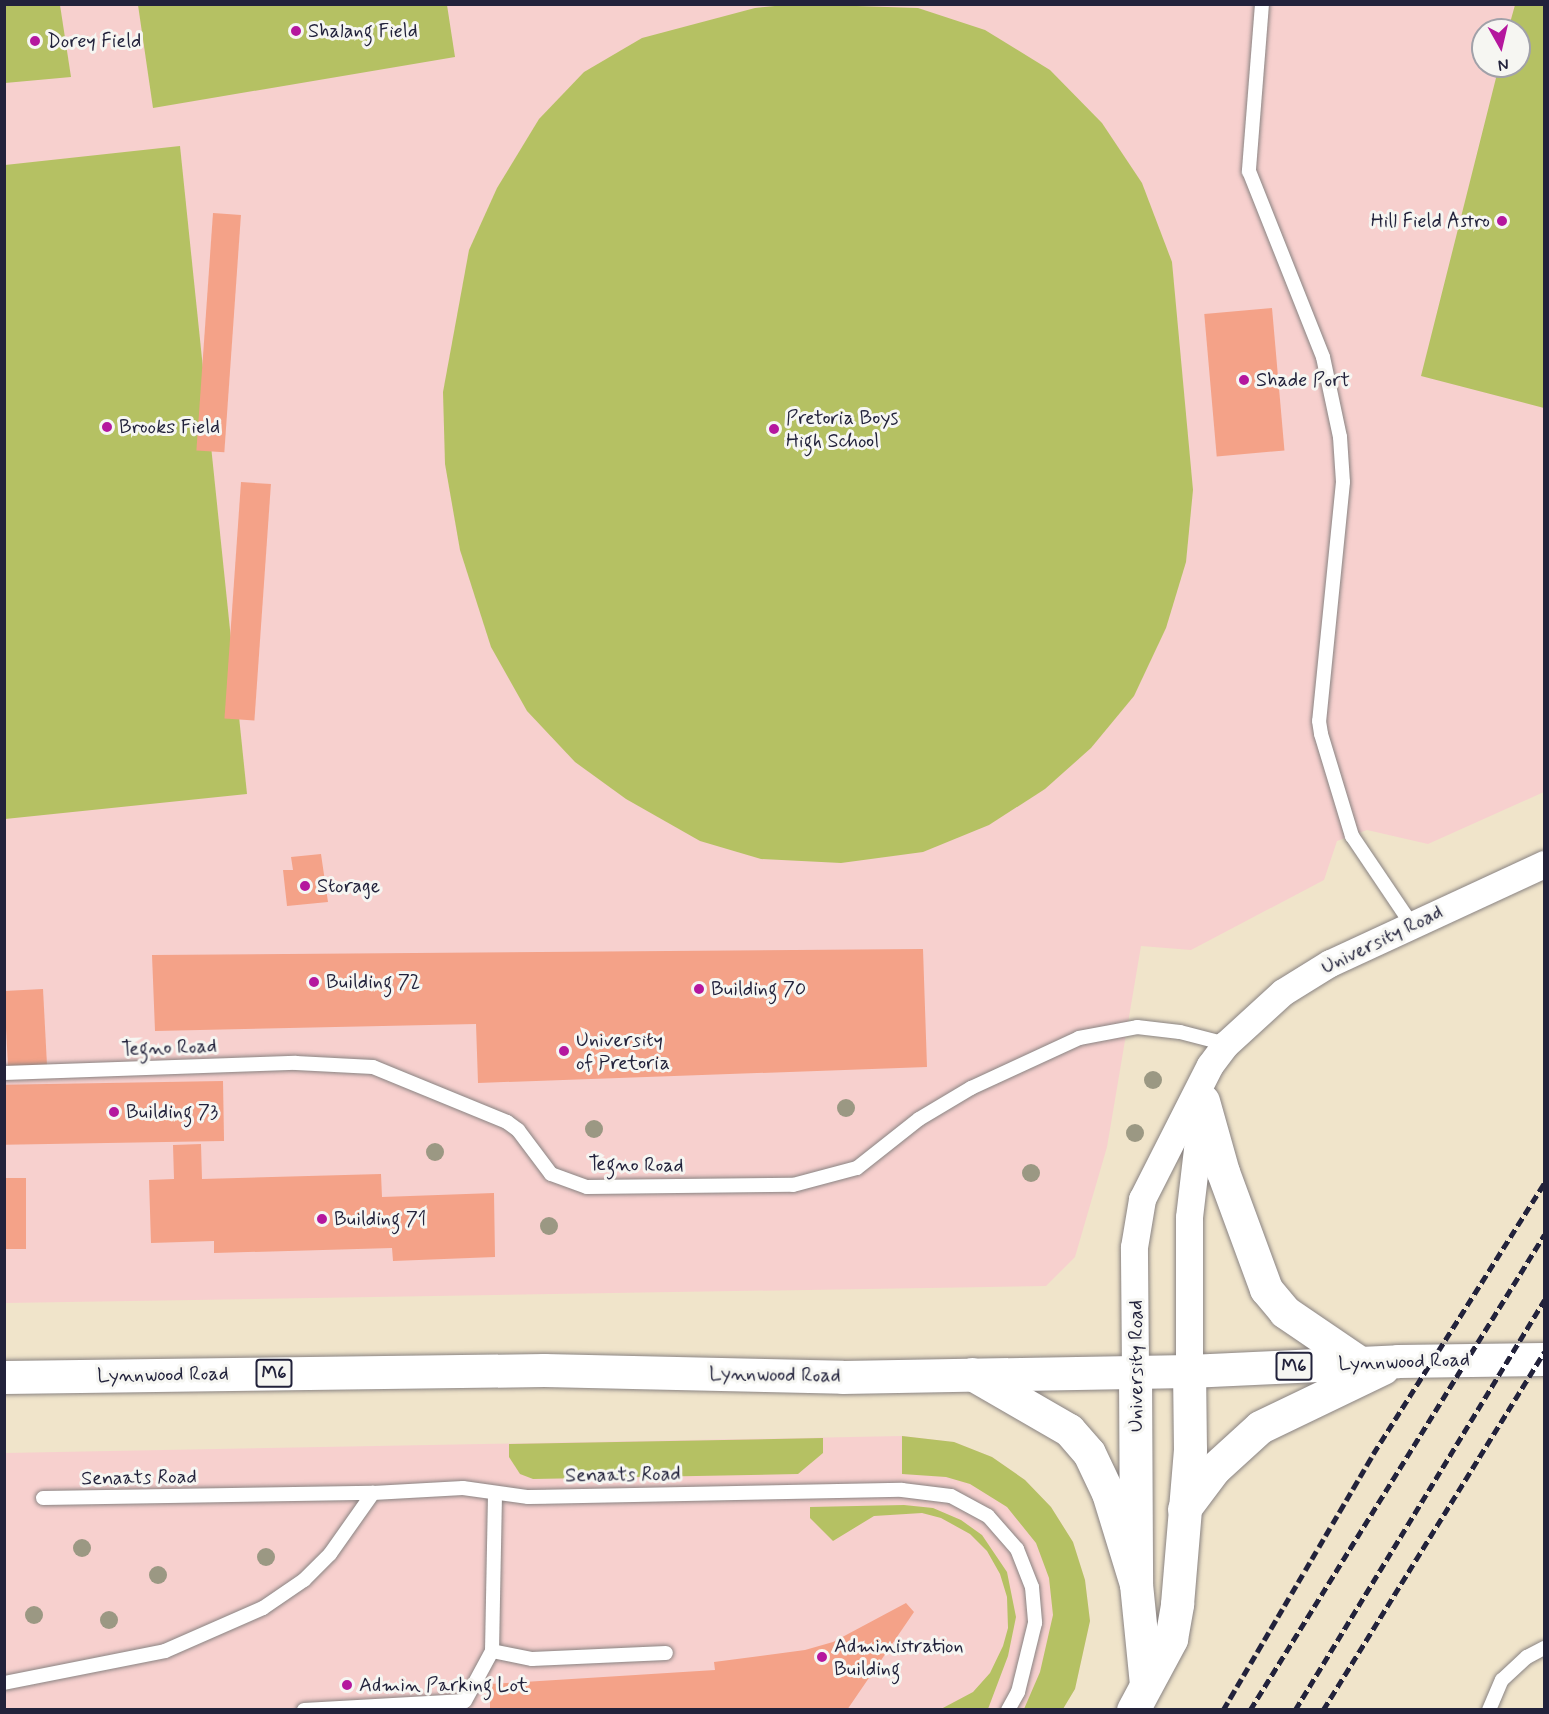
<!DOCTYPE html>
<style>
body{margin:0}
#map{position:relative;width:1549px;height:1714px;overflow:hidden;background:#f0e4ca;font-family:Mynerve,sans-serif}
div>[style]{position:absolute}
.built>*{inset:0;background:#f7d0ce}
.green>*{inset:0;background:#b5c163}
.building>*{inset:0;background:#f4a288;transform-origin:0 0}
.roads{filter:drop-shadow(0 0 2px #898382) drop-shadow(0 0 2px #898382)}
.service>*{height:14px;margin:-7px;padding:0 7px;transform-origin:7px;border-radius:7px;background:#fff}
.minor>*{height:27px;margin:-13.5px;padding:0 13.5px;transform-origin:13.5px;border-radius:13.5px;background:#fff}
.tertiary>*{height:33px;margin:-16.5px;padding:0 16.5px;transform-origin:16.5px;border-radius:16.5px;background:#fff}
.primary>*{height:33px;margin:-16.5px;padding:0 16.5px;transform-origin:16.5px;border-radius:16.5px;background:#fff}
.rail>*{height:4.5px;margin-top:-2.25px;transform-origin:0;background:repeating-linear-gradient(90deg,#22223b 0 9px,transparent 0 13.5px)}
.trees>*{width:18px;height:18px;margin:-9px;border-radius:50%;background:#9b9883}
.dots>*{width:16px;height:16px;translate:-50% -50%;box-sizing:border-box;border:3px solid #f6f6f2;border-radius:50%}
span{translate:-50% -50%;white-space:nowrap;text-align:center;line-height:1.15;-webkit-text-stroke:6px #f6f6f2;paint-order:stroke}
.shield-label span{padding:2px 4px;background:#f6f6f2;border:2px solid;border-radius:4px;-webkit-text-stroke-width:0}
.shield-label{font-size:18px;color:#22223b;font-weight:700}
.poi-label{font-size:20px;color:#22223b}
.left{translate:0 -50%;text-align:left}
.right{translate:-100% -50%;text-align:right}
.street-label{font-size:20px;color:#22223b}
.frame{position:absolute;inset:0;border:6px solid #22223b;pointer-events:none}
.north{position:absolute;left:1471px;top:18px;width:60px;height:60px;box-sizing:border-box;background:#f6f6f2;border:2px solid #a1a1a9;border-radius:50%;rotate:172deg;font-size:16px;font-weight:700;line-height:24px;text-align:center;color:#22223b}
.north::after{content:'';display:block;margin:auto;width:21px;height:27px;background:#b5179e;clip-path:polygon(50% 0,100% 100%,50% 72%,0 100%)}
</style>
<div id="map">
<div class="built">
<div style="clip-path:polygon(evenodd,4px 5px,1544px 5px,1544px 792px,1428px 844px,1367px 830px,1337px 841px,1324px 880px,1191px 950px,1141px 946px,1107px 1147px,1075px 1257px,1046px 1286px,5px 1303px,4px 5px,1483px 30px,1519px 30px,1519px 66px,1483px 66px,1483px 30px)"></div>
<div style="clip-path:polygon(902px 1436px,954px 1442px,992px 1457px,1025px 1480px,1051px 1507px,1073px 1542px,1085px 1580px,1090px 1621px,1075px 1689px,1063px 1709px,5px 1709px,4px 1453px)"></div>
</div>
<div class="green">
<div style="clip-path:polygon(5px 4px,60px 5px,71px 77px,5px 83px)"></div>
<div style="clip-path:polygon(795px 4px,918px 8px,985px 30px,1050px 70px,1102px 123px,1142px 183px,1172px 262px,1193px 490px,1186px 562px,1166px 628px,1134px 696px,1091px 748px,1045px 789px,989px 825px,923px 852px,841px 863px,761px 859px,700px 841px,626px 799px,575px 762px,527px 711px,491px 647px,460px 550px,445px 464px,443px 392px,469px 250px,497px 188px,539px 119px,584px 72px,642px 38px,755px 8px)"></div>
<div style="clip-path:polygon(138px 5px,447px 5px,455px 57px,153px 108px)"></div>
<div style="clip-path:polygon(1515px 5px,1544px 5px,1544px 408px,1421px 376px,1499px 66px,1519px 66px,1519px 30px,1508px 30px)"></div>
<div style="clip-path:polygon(180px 146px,247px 794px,5px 819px,5px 165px)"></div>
<div style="clip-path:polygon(902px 1436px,954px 1442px,992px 1457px,1025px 1480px,1051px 1507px,1073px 1542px,1085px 1580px,1090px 1621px,1075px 1689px,1063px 1709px,1024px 1709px,1040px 1672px,1053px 1615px,1049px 1578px,1036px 1543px,1007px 1507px,970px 1484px,946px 1477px,902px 1474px)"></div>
<div style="clip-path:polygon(823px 1438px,823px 1453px,798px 1474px,533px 1479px,520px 1474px,509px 1457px,509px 1444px)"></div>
<div style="clip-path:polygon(904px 1505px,933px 1508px,961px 1520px,982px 1535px,1007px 1572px,1016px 1617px,1008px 1656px,988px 1709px,941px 1709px,973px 1692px,990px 1673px,1003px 1646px,1008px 1628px,1007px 1597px,1000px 1574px,987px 1551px,970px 1534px,941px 1518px,922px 1513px,874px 1516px,833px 1541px,810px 1518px,810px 1507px)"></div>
</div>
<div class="building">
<div style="left:213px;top:213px;width:28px;height:238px;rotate:4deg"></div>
<div style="left:1272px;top:308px;width:143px;height:68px;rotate:85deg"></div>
<div style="left:241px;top:482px;width:30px;height:237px;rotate:4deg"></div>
<div style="clip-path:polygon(321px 854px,328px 902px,287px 906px,283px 870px,293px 870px,291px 857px)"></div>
<div style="clip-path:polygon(923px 949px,927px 1067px,478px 1083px,476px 1024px,155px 1031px,152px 955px)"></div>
<div style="left:43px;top:989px;width:79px;height:39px;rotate:87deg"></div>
<div style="left:223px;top:1081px;width:60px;height:219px;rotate:89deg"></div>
<div style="clip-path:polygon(201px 1144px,202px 1179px,381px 1174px,382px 1197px,494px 1193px,495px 1257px,393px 1261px,392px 1248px,214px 1253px,214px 1241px,151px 1243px,149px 1180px,174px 1179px,173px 1145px)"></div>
<div style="left:4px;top:1178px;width:22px;height:71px"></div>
<div style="clip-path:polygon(906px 1603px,914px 1612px,847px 1710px,490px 1710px,490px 1684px,715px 1670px,714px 1662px,805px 1650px,833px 1642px)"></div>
</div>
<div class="roads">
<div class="service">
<div style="left:1262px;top:4px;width:168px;rotate:94.5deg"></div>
<div style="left:1249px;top:171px;width:200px;rotate:68.3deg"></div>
<div style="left:1323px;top:357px;width:82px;rotate:78deg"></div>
<div style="left:1340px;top:437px;width:45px;rotate:86.2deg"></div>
<div style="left:1343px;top:482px;width:240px;rotate:95.7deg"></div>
<div style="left:1319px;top:721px;width:13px;rotate:81deg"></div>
<div style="left:1321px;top:734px;width:107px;rotate:73.1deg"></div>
<div style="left:1352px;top:836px;width:107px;rotate:56deg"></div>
<div style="left:4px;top:1073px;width:292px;rotate:-2deg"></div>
<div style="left:296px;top:1063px;width:77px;rotate:3deg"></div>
<div style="left:373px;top:1067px;width:145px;rotate:22.3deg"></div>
<div style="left:507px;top:1122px;width:14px;rotate:36deg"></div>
<div style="left:518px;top:1130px;width:55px;rotate:53.1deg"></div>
<div style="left:551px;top:1174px;width:38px;rotate:20deg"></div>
<div style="left:587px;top:1187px;width:206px;rotate:-0.6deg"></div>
<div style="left:793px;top:1185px;width:66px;rotate:-14.9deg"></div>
<div style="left:857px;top:1168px;width:79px;rotate:-38.3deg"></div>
<div style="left:919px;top:1119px;width:61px;rotate:-30.8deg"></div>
<div style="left:971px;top:1088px;width:119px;rotate:-24.8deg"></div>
<div style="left:1079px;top:1038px;width:59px;rotate:-10.7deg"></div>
<div style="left:1137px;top:1027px;width:43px;rotate:6.6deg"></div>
<div style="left:1180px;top:1032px;width:48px;rotate:14.6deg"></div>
<div style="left:43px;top:1498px;width:330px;rotate:-0.9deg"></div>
<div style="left:373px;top:1493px;width:90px;rotate:-3.2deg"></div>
<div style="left:463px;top:1488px;width:66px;rotate:7.9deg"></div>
<div style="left:528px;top:1497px;width:374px;rotate:-1.1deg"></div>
<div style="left:902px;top:1490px;width:49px;rotate:7deg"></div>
<div style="left:951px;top:1496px;width:42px;rotate:28.4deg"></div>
<div style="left:988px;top:1516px;width:44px;rotate:48.7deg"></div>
<div style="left:1017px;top:1549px;width:41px;rotate:68.5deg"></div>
<div style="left:1032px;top:1587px;width:36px;rotate:85deg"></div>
<div style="left:1035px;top:1623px;width:71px;rotate:103.8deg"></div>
<div style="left:1018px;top:1692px;width:21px;rotate:119deg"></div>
<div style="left:492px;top:1651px;width:41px;rotate:11.3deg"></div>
<div style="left:532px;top:1659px;width:134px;rotate:-2.6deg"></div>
<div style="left:4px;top:1683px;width:164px;rotate:-11.2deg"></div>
<div style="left:165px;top:1651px;width:107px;rotate:-23.7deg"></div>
<div style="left:263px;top:1608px;width:50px;rotate:-34.3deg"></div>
<div style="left:304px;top:1580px;width:37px;rotate:-45deg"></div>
<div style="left:330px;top:1554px;width:75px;rotate:-54.8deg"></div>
<div style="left:304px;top:1710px;width:161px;rotate:-3.2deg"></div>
<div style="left:465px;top:1701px;width:57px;rotate:-61.6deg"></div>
<div style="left:492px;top:1651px;width:157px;rotate:-88.9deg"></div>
<div style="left:1489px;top:1710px;width:33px;rotate:-67deg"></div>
<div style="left:1502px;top:1680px;width:34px;rotate:-43deg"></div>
<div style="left:1527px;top:1657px;width:19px;rotate:-28deg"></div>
</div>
<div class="minor">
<div style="left:1135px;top:1370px;width:123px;rotate:-90.5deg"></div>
<div style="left:1134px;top:1247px;width:49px;rotate:-80.5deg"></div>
<div style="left:1142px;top:1199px;width:150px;rotate:-63.1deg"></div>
<div style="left:1210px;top:1065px;width:26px;rotate:-53deg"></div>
<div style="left:1226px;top:1044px;width:77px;rotate:-42.4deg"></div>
<div style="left:1283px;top:992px;width:55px;rotate:-31.7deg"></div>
<div style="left:1330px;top:963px;width:236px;rotate:-24.8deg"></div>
<div style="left:1189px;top:1371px;width:154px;rotate:-90deg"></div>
<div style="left:1189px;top:1217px;width:111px;rotate:-83.3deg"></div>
</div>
<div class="tertiary">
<div style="left:1135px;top:1370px;width:214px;rotate:89.7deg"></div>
<div style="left:1136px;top:1584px;width:100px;rotate:84.3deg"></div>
<div style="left:1133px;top:1710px;width:81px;rotate:-61.8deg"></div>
<div style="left:1171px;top:1639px;width:36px;rotate:-80deg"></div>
<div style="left:1177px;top:1604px;width:155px;rotate:-85.2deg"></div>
<div style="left:1190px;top:1450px;width:79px;rotate:-90.7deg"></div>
</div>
<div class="primary">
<div style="left:1203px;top:1101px;width:74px;rotate:74.3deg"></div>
<div style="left:1223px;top:1172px;width:125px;rotate:69.8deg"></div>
<div style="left:1266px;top:1289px;width:30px;rotate:50deg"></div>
<div style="left:1285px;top:1312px;width:91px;rotate:34.2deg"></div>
<div style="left:972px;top:1374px;width:112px;rotate:30deg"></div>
<div style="left:1069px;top:1430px;width:30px;rotate:49deg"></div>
<div style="left:1089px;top:1453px;width:44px;rotate:64.6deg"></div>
<div style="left:1108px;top:1493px;width:95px;rotate:72.9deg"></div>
<div style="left:4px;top:1377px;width:540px;rotate:-0.74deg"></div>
<div style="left:544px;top:1370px;width:298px;rotate:1.3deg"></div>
<div style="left:842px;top:1377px;width:347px;rotate:-1deg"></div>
<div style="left:1189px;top:1371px;width:209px;rotate:-2.7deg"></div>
<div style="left:1398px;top:1361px;width:146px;rotate:-0.8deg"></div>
<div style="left:1184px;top:1509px;width:50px;rotate:-53.1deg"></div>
<div style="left:1214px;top:1469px;width:62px;rotate:-42.4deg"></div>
<div style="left:1260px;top:1427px;width:136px;rotate:-25.6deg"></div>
</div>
</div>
<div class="rail">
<div style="left:1223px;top:1710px;width:297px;rotate:-59.6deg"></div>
<div style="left:1373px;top:1454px;width:320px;rotate:-57.7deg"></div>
<div style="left:1250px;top:1710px;width:559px;rotate:-58.24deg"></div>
<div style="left:1295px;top:1710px;width:480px;rotate:-58.7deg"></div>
<div style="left:1323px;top:1710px;width:421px;rotate:-58.3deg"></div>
</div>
<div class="trees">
<div style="left:1153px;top:1080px"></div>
<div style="left:846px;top:1108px"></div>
<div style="left:594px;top:1129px"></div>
<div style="left:1135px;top:1133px"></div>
<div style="left:435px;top:1152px"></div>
<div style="left:1031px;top:1173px"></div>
<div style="left:549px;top:1226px"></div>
<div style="left:82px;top:1548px"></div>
<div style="left:266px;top:1557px"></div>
<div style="left:158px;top:1575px"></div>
<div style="left:34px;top:1615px"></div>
<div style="left:109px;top:1620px"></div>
</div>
<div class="dots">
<div style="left:296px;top:31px;background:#b5179e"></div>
<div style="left:35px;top:41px;background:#b5179e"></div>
<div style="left:1502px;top:221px;background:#b5179e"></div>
<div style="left:1244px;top:380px;background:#b5179e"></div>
<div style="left:107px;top:427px;background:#b5179e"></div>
<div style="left:774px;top:429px;background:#b5179e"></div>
<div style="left:305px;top:886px;background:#b5179e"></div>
<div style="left:314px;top:982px;background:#b5179e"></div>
<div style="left:699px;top:989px;background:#b5179e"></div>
<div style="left:564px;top:1051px;background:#b5179e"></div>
<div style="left:114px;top:1112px;background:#b5179e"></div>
<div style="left:322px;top:1219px;background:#b5179e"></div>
<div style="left:822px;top:1657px;background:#b5179e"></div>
<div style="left:347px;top:1685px;background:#b5179e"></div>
</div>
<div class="shield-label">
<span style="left:1294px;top:1366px">M6</span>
<span style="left:274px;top:1373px">M6</span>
</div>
<div class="poi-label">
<span class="left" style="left:308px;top:31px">Shalang Field</span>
<span class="left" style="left:47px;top:41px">Dorey Field</span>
<span class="right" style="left:1490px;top:221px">Hill Field Astro</span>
<span class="left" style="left:1256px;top:380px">Shade Port</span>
<span class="left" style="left:786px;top:430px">Pretoria Boys<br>High School</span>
<span class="left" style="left:119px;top:427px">Brooks Field</span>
<span class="left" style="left:317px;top:886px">Storage</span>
<span class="left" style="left:326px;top:982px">Building 72</span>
<span class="left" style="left:711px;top:989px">Building 70</span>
<span class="left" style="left:576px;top:1052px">University<br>of Pretoria</span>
<span class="left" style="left:126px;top:1112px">Building 73</span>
<span class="left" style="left:334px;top:1219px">Building 71</span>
<span class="left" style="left:834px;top:1658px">Administration<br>Building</span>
<span class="left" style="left:359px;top:1685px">Admin Parking Lot</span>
</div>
<div class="street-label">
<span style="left:1382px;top:940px;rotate:-26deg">University Road</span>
<span style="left:169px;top:1048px;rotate:-2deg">Tegno Road</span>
<span style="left:636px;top:1165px;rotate:1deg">Tegno Road</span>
<span style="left:1404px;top:1362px;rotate:-2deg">Lynnwood Road</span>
<span style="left:1136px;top:1366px;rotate:-90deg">University Road</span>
<span style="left:163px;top:1375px;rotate:-1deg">Lynnwood Road</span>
<span style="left:775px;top:1375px;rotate:1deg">Lynnwood Road</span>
<span style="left:623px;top:1475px;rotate:-1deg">Senaats Road</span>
<span style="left:139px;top:1478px;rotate:-1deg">Senaats Road</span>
</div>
<div class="frame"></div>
<div class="north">N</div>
</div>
